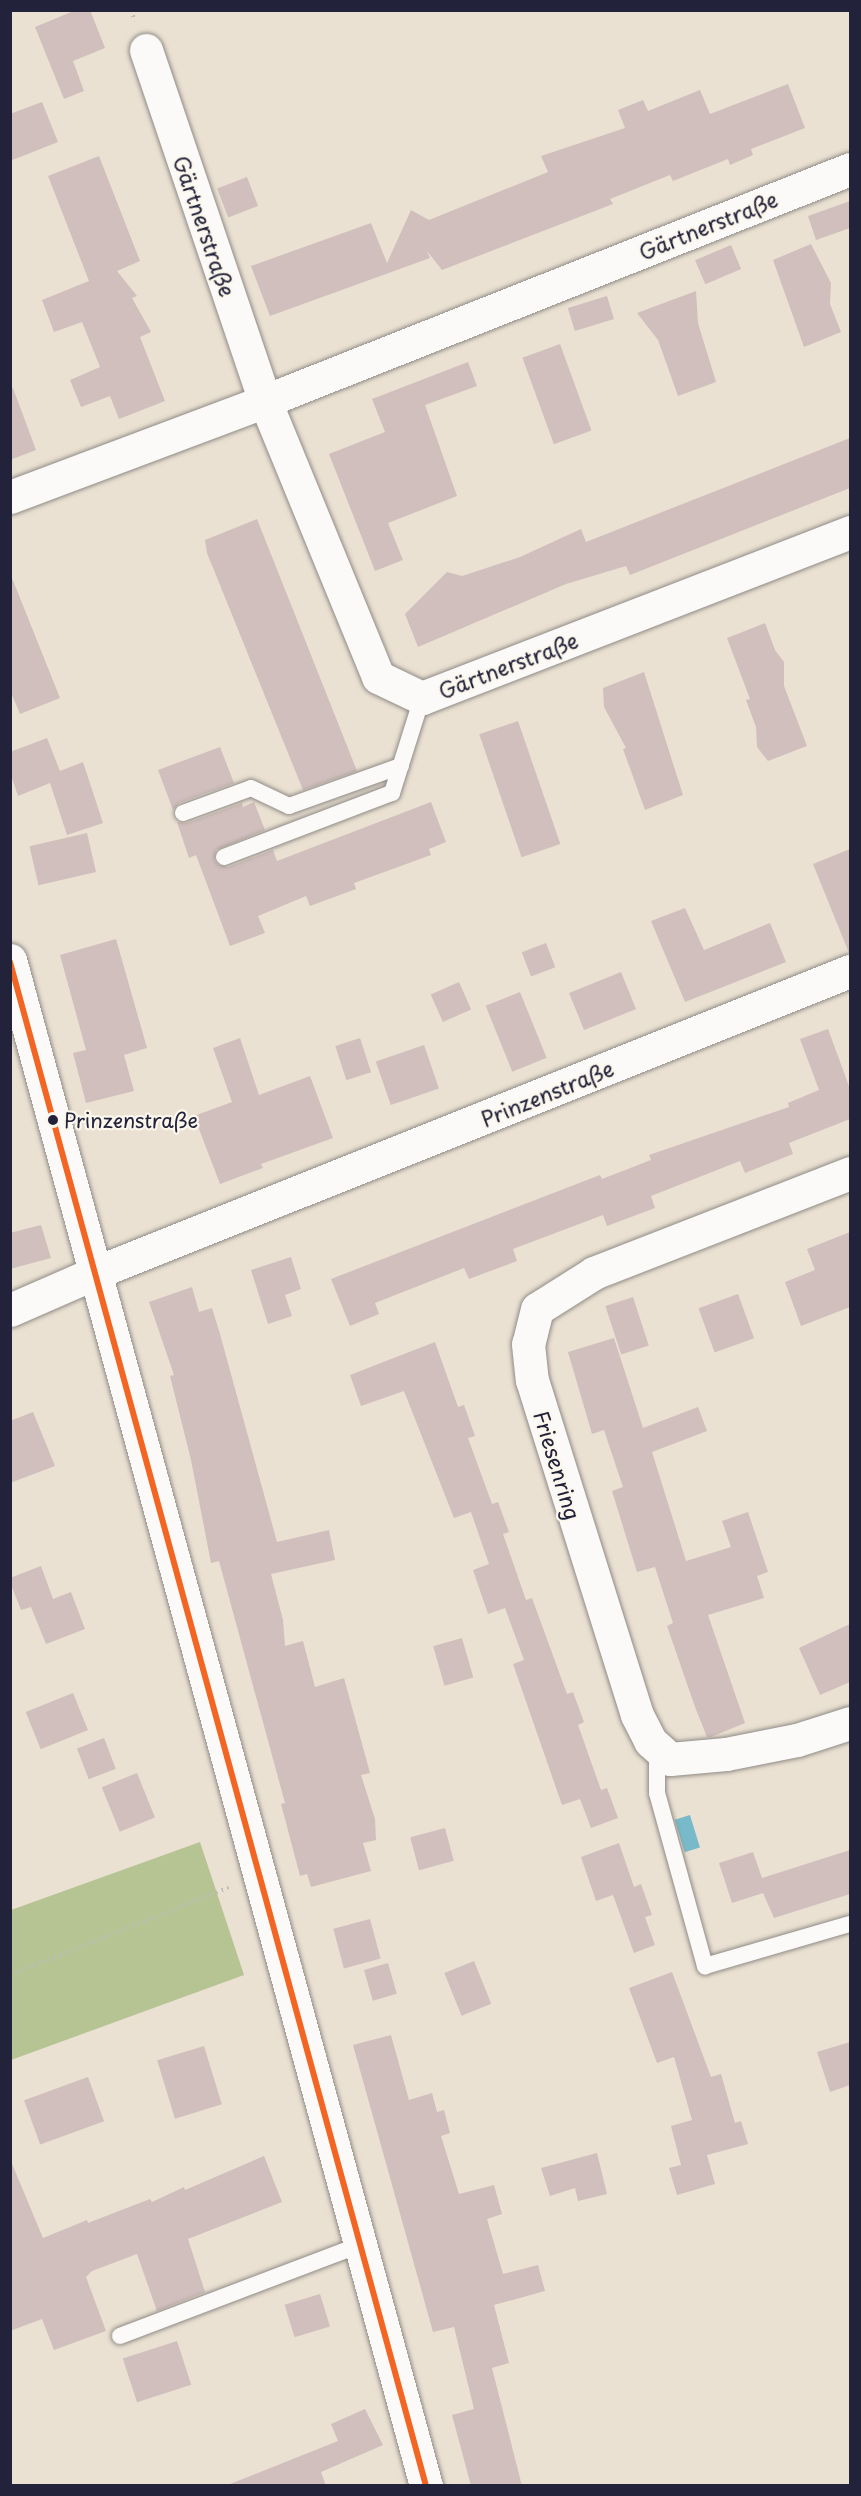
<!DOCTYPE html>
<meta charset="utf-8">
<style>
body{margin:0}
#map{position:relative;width:861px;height:2496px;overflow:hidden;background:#eae1d2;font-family:"Playpen Sans",sans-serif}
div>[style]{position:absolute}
.forest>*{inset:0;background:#b6c493}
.water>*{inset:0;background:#79baca;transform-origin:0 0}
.building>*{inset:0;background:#d1bfbd;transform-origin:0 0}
.path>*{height:4px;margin-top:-2px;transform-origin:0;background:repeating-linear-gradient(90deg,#bdbbbb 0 1.5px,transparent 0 6px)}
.roads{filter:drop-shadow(0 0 2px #908b87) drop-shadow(0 0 2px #908b87)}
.lane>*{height:16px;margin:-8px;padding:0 8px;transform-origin:8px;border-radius:8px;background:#fcfaf8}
.street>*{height:33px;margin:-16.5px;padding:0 16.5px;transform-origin:16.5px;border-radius:16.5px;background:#fcfaf8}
.secondary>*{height:33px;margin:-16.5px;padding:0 16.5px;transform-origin:16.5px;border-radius:16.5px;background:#fcfaf8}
.bus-1>*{height:6px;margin:-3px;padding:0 3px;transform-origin:3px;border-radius:3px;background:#f26522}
.dots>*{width:16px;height:16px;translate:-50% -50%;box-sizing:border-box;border:3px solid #fbf7ec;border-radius:50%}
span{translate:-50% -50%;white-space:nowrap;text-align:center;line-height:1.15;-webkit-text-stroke:4.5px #fbf7ec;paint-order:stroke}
.bus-label{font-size:20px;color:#22223b}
.left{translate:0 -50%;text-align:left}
.street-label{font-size:21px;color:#22223b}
.frame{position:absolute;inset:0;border:12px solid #22223b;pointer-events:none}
</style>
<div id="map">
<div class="forest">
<div style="clip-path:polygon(200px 1842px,244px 1975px,11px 2060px,11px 1910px)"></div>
</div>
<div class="water">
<div style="left:690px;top:1815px;width:34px;height:16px;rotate:73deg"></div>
</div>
<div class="building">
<div style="clip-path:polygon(76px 10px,90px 10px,105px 48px,73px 61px,84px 91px,64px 99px,35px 27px)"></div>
<div style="clip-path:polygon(788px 84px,805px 128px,751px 149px,753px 155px,730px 165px,728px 159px,673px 181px,670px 175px,610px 199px,613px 204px,442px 270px,427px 251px,430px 258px,270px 316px,251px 266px,371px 223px,387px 263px,411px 210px,429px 220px,548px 172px,541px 156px,625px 128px,618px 110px,643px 100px,648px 111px,700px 90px,710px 114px)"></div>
<div style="clip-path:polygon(42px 102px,58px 142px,10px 161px,10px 114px)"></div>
<div style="clip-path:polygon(99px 156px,140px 261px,117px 271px,137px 296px,132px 298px,151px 332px,140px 337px,165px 401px,119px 419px,110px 396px,81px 407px,70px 380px,100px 367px,82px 322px,54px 332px,42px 300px,89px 281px,48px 176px)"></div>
<div style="left:247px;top:177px;width:31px;height:32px;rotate:69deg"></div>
<div style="clip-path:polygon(850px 201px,850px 228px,816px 240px,808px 216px)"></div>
<div style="clip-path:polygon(811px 244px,831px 283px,830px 304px,841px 332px,804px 347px,773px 260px)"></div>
<div style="left:731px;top:245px;width:26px;height:39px;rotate:67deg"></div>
<div style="clip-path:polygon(696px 291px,698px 323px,716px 382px,678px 396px,658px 340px,637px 313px)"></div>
<div style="left:607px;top:296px;width:24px;height:41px;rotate:73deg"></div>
<div style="left:560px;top:344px;width:92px;height:40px;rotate:70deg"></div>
<div style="clip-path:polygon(468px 362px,477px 386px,425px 405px,457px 496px,388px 523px,403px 560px,375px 571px,329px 454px,385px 432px,372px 399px)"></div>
<div style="clip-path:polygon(13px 388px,36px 450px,10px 460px,10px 389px)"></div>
<div style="clip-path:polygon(850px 438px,850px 488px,630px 575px,626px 566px,566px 584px,418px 647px,405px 614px,447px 572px,462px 576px,520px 557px,581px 529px,586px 542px)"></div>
<div style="clip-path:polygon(257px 519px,357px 771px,303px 790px,207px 553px,205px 540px)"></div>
<div style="clip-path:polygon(12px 578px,60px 698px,20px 714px,10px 690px)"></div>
<div style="clip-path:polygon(765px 623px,775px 650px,784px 662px,784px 686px,807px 746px,768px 761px,757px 747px,756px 727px,746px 700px,750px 699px,727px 638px)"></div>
<div style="clip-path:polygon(644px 672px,683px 795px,645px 810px,623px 749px,626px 748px,604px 707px,603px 688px)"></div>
<div style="left:518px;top:721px;width:130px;height:41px;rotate:71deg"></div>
<div style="clip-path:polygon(47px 738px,60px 771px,83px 762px,103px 823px,67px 835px,50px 783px,18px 796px,10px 772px,10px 752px)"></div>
<div style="clip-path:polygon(220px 747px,234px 783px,179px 803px,173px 810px,158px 770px)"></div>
<div style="clip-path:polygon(254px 802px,265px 830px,216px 850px,214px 860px,218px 865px,228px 867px,273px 850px,277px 861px,431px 802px,446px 842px,429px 849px,431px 855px,354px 883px,356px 889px,310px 906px,306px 896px,258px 916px,265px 933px,230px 946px,196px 855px,189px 858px,177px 822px,187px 823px,242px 803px,243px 807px)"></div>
<div style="left:87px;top:833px;width:40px;height:59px;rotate:77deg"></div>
<div style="clip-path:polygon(850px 849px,850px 953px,849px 953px,813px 864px)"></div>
<div style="clip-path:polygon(685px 908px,704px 950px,770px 923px,786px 962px,685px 1002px,651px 921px)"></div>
<div style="clip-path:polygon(116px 939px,147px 1048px,124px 1055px,134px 1091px,86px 1103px,73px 1053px,86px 1050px,60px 955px)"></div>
<div style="left:546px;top:943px;width:26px;height:26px;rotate:69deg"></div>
<div style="left:621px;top:972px;width:40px;height:56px;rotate:68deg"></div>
<div style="left:459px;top:982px;width:30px;height:31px;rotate:66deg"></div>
<div style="left:520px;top:992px;width:71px;height:37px;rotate:68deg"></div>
<div style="clip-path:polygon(828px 1029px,850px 1089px,850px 1119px,789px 1143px,793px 1154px,745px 1173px,740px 1161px,651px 1196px,655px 1208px,607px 1226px,603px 1215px,513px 1249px,517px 1261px,469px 1279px,464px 1268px,375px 1303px,379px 1314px,350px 1326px,331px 1279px,600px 1175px,602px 1179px,651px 1160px,649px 1155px,789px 1107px,788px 1103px,819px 1090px,800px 1039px)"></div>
<div style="clip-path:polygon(240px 1038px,259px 1095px,310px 1076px,333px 1138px,261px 1164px,263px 1168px,220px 1184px,194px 1116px,232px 1102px,213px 1048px)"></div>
<div style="left:360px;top:1038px;width:36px;height:26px;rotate:72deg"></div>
<div style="left:424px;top:1045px;width:46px;height:51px;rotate:71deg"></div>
<div style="clip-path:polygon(41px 1225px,51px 1258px,10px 1269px,10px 1233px)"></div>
<div style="clip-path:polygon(850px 1232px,850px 1307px,801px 1326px,785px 1282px,815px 1270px,807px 1249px)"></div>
<div style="clip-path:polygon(291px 1257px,301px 1289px,285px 1295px,292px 1316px,268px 1324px,251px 1270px)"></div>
<div style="clip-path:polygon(192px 1287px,199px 1312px,212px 1308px,220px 1334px,277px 1542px,329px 1530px,335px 1560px,271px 1574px,283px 1620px,285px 1646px,303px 1641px,315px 1687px,344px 1678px,370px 1773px,361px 1775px,375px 1819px,376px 1840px,363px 1843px,371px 1871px,311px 1887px,307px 1874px,300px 1876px,281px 1804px,285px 1803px,219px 1561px,211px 1563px,191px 1460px,170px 1376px,174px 1375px,149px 1302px)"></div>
<div style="left:738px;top:1294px;width:47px;height:42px;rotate:70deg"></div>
<div style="left:633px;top:1297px;width:51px;height:29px;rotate:72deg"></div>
<div style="clip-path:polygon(614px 1338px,643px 1428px,698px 1407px,707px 1431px,652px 1452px,686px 1561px,731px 1547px,722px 1521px,748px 1512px,768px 1572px,757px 1576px,764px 1598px,708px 1615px,745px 1723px,711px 1737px,707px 1737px,695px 1707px,667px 1626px,673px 1623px,655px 1567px,637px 1572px,612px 1491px,623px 1487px,604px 1430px,592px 1434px,568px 1352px)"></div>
<div style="clip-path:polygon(435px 1342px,458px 1407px,464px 1405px,475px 1436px,468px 1438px,492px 1504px,498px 1502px,509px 1532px,503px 1534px,526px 1600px,532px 1598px,567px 1694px,573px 1692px,584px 1722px,578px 1725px,601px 1790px,607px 1788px,618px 1818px,591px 1828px,580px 1799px,562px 1805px,513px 1664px,524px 1660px,505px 1608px,488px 1614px,473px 1570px,489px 1564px,471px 1512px,454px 1518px,404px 1391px,361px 1406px,350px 1375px)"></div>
<div style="clip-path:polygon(33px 1412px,55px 1466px,10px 1483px,10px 1421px)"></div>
<div style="clip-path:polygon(41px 1566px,53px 1599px,71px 1592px,85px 1629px,46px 1644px,31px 1607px,21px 1610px,10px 1582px,10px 1578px)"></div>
<div style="clip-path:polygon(850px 1624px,850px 1682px,820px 1695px,799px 1648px)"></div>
<div style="left:462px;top:1638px;width:41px;height:30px;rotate:74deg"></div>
<div style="left:73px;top:1693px;width:40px;height:51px;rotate:68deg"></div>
<div style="left:104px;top:1738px;width:33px;height:29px;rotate:69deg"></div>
<div style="left:137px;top:1773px;width:48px;height:38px;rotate:68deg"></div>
<div style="left:445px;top:1828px;width:34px;height:36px;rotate:75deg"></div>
<div style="clip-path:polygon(619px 1843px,634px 1887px,641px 1884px,652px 1915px,645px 1917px,655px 1945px,634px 1953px,613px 1895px,596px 1901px,581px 1857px)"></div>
<div style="clip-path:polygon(850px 1850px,850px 1894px,774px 1918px,763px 1893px,732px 1903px,719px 1863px,753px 1852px,762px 1878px)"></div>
<div style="left:370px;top:1919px;width:41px;height:38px;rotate:75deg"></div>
<div style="left:474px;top:1961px;width:46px;height:32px;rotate:68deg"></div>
<div style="left:388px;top:1963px;width:32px;height:25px;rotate:74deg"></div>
<div style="clip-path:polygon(672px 1972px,711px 2077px,721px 2074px,735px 2123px,741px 2121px,748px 2144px,707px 2155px,715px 2184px,677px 2195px,669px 2168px,681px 2165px,671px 2126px,692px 2120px,674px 2057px,657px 2063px,629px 1988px)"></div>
<div style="clip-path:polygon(391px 2035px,409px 2100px,432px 2093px,437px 2112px,444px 2110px,450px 2133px,441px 2136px,459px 2194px,494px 2185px,502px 2214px,487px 2219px,503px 2274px,538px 2265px,545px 2291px,494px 2305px,509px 2363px,492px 2368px,522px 2486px,471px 2486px,452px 2415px,474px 2409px,454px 2327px,433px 2332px,353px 2045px)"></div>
<div style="clip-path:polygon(850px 2042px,850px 2085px,830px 2092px,817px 2052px)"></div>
<div style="left:204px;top:2046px;width:61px;height:49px;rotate:73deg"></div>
<div style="left:88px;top:2077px;width:47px;height:68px;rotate:70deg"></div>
<div style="clip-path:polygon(597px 2153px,607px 2194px,578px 2201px,575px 2188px,550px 2196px,541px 2168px)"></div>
<div style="clip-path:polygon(264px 2156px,282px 2202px,188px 2239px,205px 2292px,157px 2311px,137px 2254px,92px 2271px,86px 2277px,106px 2331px,54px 2350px,42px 2319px,10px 2331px,10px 2159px,43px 2238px,87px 2220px,88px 2223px,150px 2199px,152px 2202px,184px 2187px,185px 2190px)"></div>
<div style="left:320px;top:2294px;width:34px;height:37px;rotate:73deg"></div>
<div style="left:177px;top:2341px;width:46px;height:57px;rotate:72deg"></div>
<div style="clip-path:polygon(365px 2409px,383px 2445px,321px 2472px,326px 2486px,225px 2486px,338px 2441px,331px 2424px)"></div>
</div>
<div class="path">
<div style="left:131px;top:10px;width:12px;rotate:70deg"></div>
<div style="left:10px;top:1975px;width:237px;rotate:-21.8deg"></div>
</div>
<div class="roads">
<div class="lane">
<div style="left:183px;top:813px;width:72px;rotate:-20.2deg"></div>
<div style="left:251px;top:788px;width:42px;rotate:25.3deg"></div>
<div style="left:289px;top:806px;width:119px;rotate:-19.7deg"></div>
<div style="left:224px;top:857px;width:180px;rotate:-20.9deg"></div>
<div style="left:392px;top:793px;width:100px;rotate:-72.5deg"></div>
<div style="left:657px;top:1748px;width:45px;rotate:90deg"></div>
<div style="left:657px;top:1793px;width:180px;rotate:74.5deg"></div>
<div style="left:705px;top:1966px;width:151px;rotate:-16.2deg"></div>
<div style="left:120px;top:2336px;width:256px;rotate:-20.8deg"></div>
</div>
<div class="street">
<div style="left:146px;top:50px;width:371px;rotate:71.3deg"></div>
<div style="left:265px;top:401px;width:298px;rotate:67.7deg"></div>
<div style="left:378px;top:677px;width:49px;rotate:25.5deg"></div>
<div style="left:422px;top:698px;width:459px;rotate:-21.2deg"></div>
<div style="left:10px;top:497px;width:272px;rotate:-20.6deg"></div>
<div style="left:265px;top:401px;width:629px;rotate:-21.63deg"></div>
<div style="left:850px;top:1173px;width:275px;rotate:158.7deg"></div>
<div style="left:594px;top:1273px;width:67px;rotate:147.7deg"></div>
<div style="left:537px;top:1309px;width:36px;rotate:104deg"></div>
<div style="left:528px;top:1344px;width:36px;rotate:84deg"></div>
<div style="left:532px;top:1380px;width:351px;rotate:72.6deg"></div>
<div style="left:637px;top:1715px;width:29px;rotate:63deg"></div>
<div style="left:650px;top:1741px;width:27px;rotate:42deg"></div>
<div style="left:670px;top:1759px;width:56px;rotate:-5.1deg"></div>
<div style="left:726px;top:1754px;width:72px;rotate:-11.2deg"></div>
<div style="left:797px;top:1740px;width:56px;rotate:-17.8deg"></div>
<div style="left:10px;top:1310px;width:95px;rotate:-23.6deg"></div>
<div style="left:97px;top:1272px;width:811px;rotate:-21.79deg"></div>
</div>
<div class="secondary">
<div style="left:10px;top:960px;width:1582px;rotate:74.75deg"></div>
</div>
</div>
<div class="bus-1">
<div style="left:10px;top:962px;width:1580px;rotate:74.73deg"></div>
</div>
<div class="dots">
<div style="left:53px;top:1120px;background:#22223b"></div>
</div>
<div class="bus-label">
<span class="left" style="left:64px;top:1120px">Prinzenstraße</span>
</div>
<div class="street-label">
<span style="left:708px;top:225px;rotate:-22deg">Gärtnerstraße</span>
<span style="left:205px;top:226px;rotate:71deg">Gärtnerstraße</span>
<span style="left:508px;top:665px;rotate:-21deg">Gärtnerstraße</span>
<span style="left:547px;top:1093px;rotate:-22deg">Prinzenstraße</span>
<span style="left:558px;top:1465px;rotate:73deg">Friesenring</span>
</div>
<div class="frame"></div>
</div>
